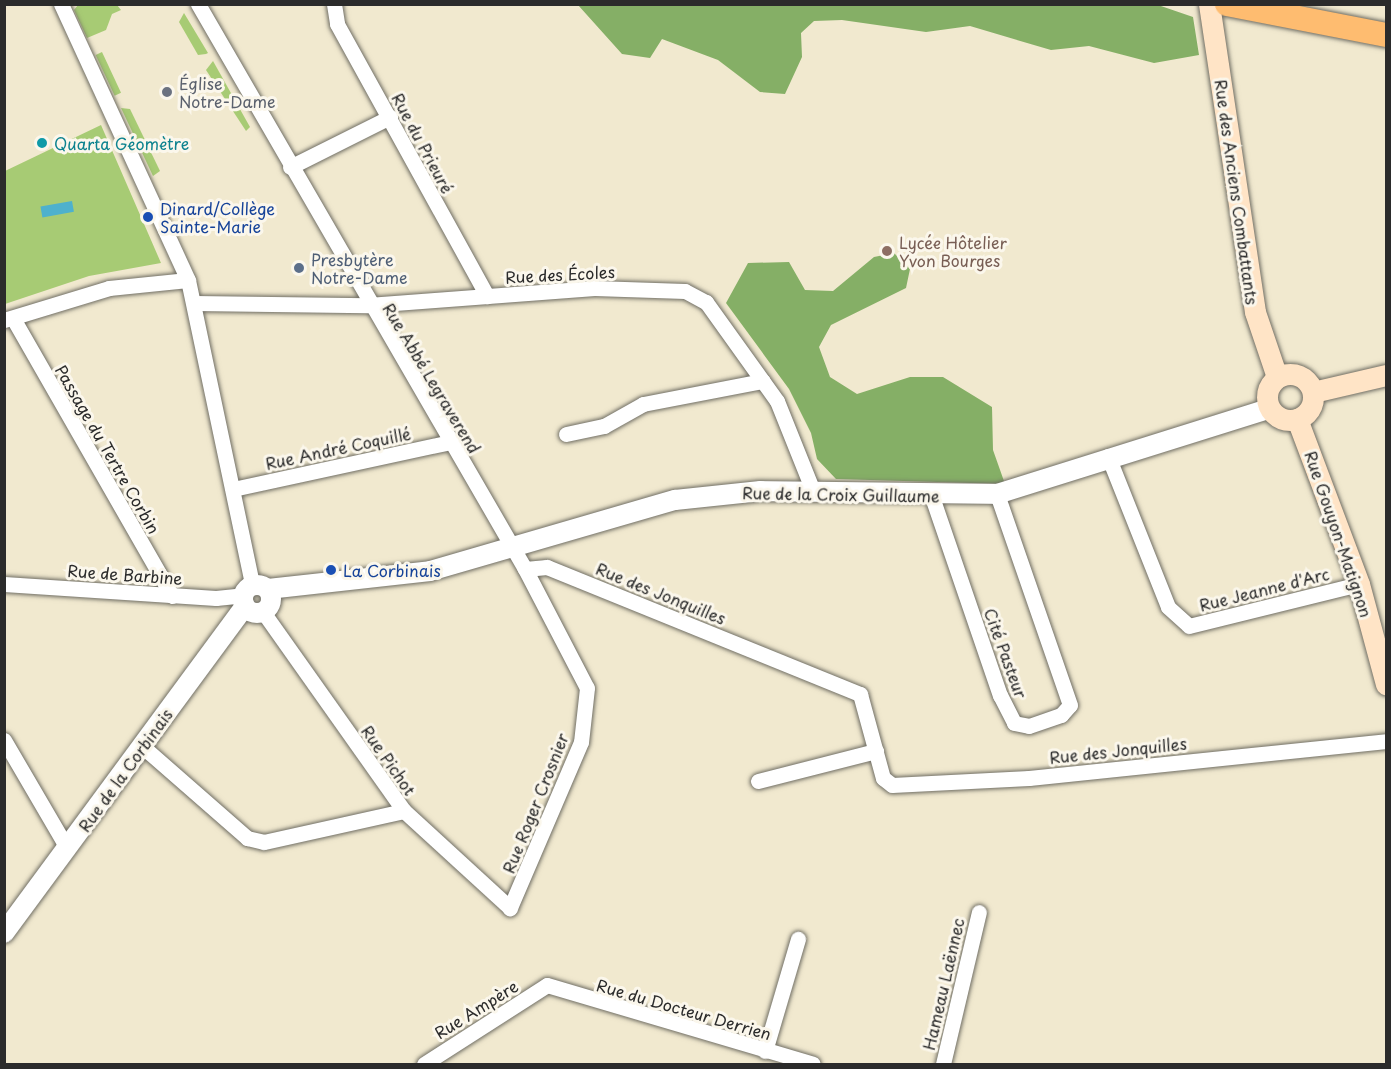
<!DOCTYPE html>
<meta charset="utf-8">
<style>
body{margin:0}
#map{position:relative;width:1391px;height:1069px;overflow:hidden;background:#f1e9cf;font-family:"Playpen Sans",sans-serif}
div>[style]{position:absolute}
.green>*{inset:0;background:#a7cb74;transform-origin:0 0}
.forest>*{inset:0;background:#85af66}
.water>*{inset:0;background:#4eb1cd;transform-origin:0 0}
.roads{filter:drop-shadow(0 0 2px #706e64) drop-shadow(0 0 2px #706e64)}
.minor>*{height:15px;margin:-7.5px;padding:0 7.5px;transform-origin:7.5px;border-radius:7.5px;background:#fff}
.tertiary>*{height:20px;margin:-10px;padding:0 10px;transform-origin:10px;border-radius:10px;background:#fff}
.tertiary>.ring{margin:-10px;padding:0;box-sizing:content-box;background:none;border:20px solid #fff;border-radius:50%}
.secondary>*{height:21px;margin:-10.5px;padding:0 10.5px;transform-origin:10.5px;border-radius:10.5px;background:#ffe4c6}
.secondary>.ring{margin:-10.5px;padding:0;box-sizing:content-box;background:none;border:21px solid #ffe4c6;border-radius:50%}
.primary>*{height:24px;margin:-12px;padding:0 12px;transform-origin:12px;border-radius:12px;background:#febc70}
.dots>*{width:16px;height:16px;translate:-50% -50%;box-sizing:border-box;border:3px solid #fbf7ec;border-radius:50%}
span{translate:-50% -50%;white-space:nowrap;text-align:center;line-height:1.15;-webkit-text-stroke:6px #fbf7ec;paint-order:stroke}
.worship-label{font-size:16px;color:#5b616d}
.left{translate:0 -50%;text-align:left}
.culture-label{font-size:16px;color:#0d838f}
.street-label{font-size:16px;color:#2b2b2b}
.transit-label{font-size:16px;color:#164399}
.education-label{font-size:16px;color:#785e54}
.service-label{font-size:16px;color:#4e5e75}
.frame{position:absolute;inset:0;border:6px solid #2b2b2b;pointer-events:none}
</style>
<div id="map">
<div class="green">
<div style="clip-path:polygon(78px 5px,117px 5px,121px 10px,112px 14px,106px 30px,87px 38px,74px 10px)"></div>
<div style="clip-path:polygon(184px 13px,208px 53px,206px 54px,198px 55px,179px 22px)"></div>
<div style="left:102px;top:52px;width:45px;height:7px;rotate:65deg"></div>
<div style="clip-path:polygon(213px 61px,250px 127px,246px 131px,206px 70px)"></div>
<div style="clip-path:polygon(121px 108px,130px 109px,160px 171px,153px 176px)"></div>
<div style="clip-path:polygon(101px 125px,161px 263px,89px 276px,5px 304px,5px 171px)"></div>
</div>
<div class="forest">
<div style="clip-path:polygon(578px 5px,1158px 5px,1193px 17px,1199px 55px,1154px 63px,1089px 46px,1051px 50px,970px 26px,926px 32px,842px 20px,814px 21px,801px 33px,802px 57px,785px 94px,760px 92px,718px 60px,662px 39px,650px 58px,622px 54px)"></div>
<div style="clip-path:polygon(894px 253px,910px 269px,906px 288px,831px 325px,819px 347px,830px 377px,857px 394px,910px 377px,943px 377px,992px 407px,993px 450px,1005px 484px,836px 479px,817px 459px,811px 433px,789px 389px,726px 303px,748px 263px,789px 262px,805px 290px,833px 291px,874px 257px)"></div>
</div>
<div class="water">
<div style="left:72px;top:201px;width:11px;height:32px;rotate:80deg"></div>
</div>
<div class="roads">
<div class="minor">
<div style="left:61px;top:4px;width:304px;rotate:65.3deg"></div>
<div style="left:188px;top:280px;width:312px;rotate:78.1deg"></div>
<div style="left:198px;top:4px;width:651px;rotate:59.93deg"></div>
<div style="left:524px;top:567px;width:136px;rotate:62.5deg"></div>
<div style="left:587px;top:688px;width:54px;rotate:96.3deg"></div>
<div style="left:581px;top:742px;width:181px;rotate:113.2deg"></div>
<div style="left:510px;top:908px;width:144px;rotate:-137.5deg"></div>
<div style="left:404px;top:811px;width:244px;rotate:-125.3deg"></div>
<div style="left:334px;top:4px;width:20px;rotate:81deg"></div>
<div style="left:337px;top:24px;width:311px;rotate:61.1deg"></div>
<div style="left:290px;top:167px;width:112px;rotate:-26.6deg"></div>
<div style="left:194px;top:303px;width:174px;rotate:0.7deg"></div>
<div style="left:368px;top:305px;width:227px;rotate:-4.3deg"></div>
<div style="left:594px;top:288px;width:91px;rotate:1.9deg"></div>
<div style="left:685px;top:291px;width:24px;rotate:28deg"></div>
<div style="left:706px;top:302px;width:122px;rotate:54.4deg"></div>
<div style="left:777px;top:401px;width:97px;rotate:68.2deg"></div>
<div style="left:4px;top:320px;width:110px;rotate:-16.9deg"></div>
<div style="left:109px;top:288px;width:79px;rotate:-5.8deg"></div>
<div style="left:14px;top:320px;width:318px;rotate:60.2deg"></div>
<div style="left:566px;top:434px;width:39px;rotate:-12deg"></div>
<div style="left:604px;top:426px;width:45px;rotate:-29.4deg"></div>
<div style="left:643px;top:404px;width:122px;rotate:-10.9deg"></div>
<div style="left:1108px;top:456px;width:162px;rotate:68.3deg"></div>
<div style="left:1168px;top:607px;width:28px;rotate:42deg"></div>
<div style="left:1189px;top:626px;width:175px;rotate:-13.9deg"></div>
<div style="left:233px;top:489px;width:222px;rotate:-12.2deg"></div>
<div style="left:931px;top:494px;width:213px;rotate:71.1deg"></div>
<div style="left:1000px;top:695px;width:31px;rotate:63deg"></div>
<div style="left:1014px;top:723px;width:15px;rotate:11deg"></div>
<div style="left:1029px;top:726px;width:34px;rotate:-19deg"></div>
<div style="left:1061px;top:715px;width:13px;rotate:-48deg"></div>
<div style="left:1070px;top:705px;width:223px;rotate:-109.1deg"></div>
<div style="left:525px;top:569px;width:22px;rotate:-5deg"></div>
<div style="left:547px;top:567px;width:338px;rotate:22.1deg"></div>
<div style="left:860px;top:694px;width:87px;rotate:74.7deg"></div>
<div style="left:883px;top:778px;width:11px;rotate:38deg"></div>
<div style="left:892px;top:785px;width:137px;rotate:-2.9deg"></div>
<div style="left:1029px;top:778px;width:359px;rotate:-5.9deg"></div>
<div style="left:4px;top:584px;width:212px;rotate:3.8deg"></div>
<div style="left:216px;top:598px;width:27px;rotate:-6deg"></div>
<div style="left:4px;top:740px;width:125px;rotate:59.7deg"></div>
<div style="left:142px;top:746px;width:140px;rotate:41.2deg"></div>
<div style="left:247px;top:838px;width:17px;rotate:13deg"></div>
<div style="left:264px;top:842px;width:143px;rotate:-12.5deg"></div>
<div style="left:758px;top:781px;width:122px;rotate:-14.3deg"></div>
<div style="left:765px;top:1051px;width:117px;rotate:-73.6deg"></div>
<div style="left:424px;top:1064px;width:146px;rotate:-32.7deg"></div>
<div style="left:547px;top:985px;width:277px;rotate:16.5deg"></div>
<div style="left:943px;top:1064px;width:156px;rotate:-76.7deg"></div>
</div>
<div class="tertiary">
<div class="ring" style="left:243px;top:585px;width:8px;height:8px"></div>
<div style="left:268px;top:589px;width:163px;rotate:-6.3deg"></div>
<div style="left:430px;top:571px;width:255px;rotate:-16.2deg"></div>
<div style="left:675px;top:500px;width:86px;rotate:-6deg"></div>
<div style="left:761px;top:491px;width:236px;rotate:0.7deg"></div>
<div style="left:997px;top:494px;width:285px;rotate:-17.4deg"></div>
<div style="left:4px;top:933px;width:406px;rotate:-53.6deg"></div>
</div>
<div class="secondary">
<div style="left:1209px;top:4px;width:311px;rotate:81.5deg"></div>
<div style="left:1255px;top:312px;width:69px;rotate:71.3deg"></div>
<div class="ring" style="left:1267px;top:374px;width:25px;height:25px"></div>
<div style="left:1313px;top:392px;width:75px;rotate:-13.1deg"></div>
<div style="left:1297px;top:419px;width:176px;rotate:69.4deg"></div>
<div style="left:1359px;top:584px;width:104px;rotate:74.9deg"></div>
</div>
<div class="primary">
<div style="left:1227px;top:4px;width:162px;rotate:11deg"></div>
</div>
</div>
<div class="dots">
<div style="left:167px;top:92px;background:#6b7280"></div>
<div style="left:42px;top:143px;background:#0f9aa8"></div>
<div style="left:148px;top:217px;background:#1a4fb4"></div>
<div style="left:887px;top:251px;background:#8d6e63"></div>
<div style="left:299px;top:268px;background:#5c6f8a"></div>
<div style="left:331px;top:570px;background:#1a4fb4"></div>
</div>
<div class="worship-label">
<span class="left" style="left:179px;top:92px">Église<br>Notre-Dame</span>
</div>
<div class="culture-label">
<span class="left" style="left:54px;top:143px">Quarta Géomètre</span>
</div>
<div class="street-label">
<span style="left:423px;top:143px;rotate:62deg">Rue du Prieuré</span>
<span style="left:1237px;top:192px;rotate:82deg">Rue des Anciens Combattants</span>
<span style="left:560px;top:274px;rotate:-3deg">Rue des Écoles</span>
<span style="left:432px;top:378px;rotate:59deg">Rue Abbé Legraverend</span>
<span style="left:338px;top:448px;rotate:-12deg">Rue André Coquillé</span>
<span style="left:108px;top:449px;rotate:60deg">Passage du Tertre Corbin</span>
<span style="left:841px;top:494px;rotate:1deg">Rue de la Croix Guillaume</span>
<span style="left:1339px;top:534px;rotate:71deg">Rue Gouyon-Matignon</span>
<span style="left:125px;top:574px;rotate:4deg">Rue de Barbine</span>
<span style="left:1264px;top:589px;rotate:-14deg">Rue Jeanne d'Arc</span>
<span style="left:661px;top:593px;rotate:22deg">Rue des Jonquilles</span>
<span style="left:1006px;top:653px;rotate:70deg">Cité Pasteur</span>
<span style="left:1118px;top:750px;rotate:-6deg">Rue des Jonquilles</span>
<span style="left:389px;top:760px;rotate:55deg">Rue Pichot</span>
<span style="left:125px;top:770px;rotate:-54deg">Rue de la Corbinais</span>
<span style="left:535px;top:803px;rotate:-68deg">Rue Roger Crosnier</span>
<span style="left:943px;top:984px;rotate:-77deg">Hameau Laënnec</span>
<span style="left:476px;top:1009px;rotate:-32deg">Rue Ampère</span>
<span style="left:684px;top:1009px;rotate:16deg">Rue du Docteur Derrien</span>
</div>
<div class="transit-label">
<span class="left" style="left:160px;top:217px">Dinard/Collège<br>Sainte-Marie</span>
<span class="left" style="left:343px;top:570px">La Corbinais</span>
</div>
<div class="education-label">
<span class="left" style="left:899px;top:251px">Lycée Hôtelier<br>Yvon Bourges</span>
</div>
<div class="service-label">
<span class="left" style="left:311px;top:268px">Presbytère<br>Notre-Dame</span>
</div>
<div class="frame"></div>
</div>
